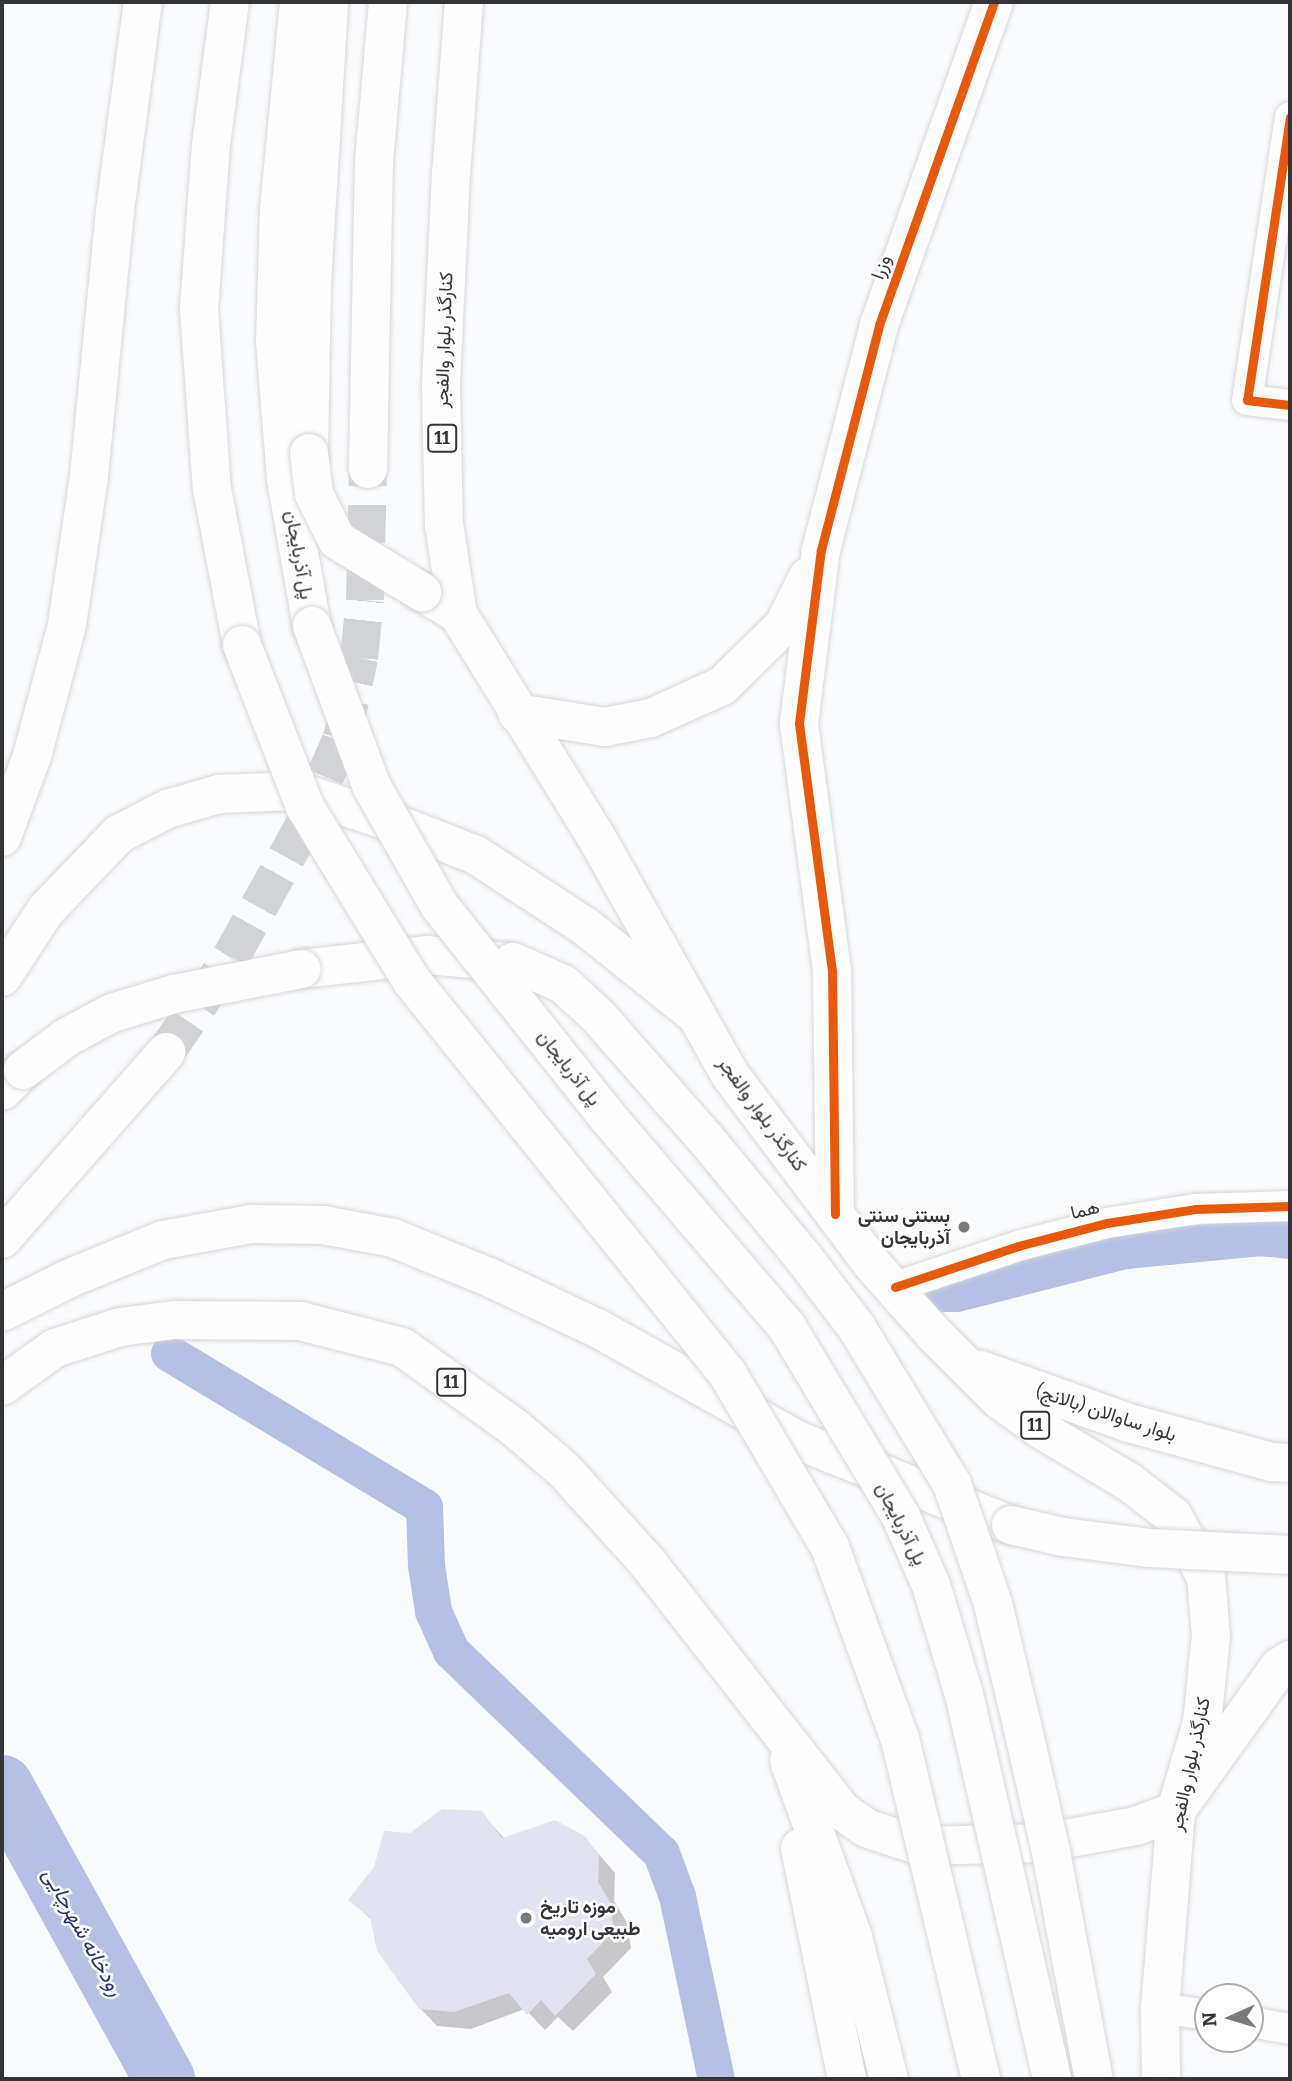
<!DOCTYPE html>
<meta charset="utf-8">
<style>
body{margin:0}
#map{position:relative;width:1292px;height:2081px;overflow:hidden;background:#fafbfd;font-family:Bitter,Vazirmatn,serif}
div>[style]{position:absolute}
.shadow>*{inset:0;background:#0003}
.canal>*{height:37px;margin:-18.5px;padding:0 18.5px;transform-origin:18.5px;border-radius:18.5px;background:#b5c0e4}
.river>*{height:61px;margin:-30.5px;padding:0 30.5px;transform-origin:30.5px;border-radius:30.5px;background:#b5c0e4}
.building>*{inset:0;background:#e1e4f0}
.trunk-tunnel>*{height:38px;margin-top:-19px;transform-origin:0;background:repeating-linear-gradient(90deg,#d2d3d6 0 38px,transparent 0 57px)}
.roads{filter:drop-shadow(0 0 2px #d6d7da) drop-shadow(0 0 2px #d6d7da)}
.minor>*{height:30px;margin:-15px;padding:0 15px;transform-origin:15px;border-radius:15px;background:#fefeff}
.tertiary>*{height:38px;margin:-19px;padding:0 19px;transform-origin:19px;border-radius:19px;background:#fefeff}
.primary>*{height:38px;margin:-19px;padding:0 19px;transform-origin:19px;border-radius:19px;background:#fefeff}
.trunk>*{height:38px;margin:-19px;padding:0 19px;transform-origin:19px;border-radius:19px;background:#fefeff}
.bridges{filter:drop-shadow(0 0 2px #d6d7da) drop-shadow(0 0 2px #d6d7da)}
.primary-bridge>*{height:38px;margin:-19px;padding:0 19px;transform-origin:19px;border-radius:19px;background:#fefeff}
.trunk-bridge>*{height:38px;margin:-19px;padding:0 19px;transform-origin:19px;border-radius:19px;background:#fefeff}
.cycleway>*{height:9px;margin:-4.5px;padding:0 4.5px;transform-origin:4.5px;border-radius:4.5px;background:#e8590c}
.dots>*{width:19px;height:19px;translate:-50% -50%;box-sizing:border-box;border:4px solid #fff;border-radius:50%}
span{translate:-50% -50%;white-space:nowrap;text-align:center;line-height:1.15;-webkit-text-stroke:5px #fff;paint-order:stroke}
.shield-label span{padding:2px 5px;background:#fff;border:2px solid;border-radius:5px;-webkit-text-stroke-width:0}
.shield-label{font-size:18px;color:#343539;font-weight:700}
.street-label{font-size:19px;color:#343539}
.poi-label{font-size:19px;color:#343539;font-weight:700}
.right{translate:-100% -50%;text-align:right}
.left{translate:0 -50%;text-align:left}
.water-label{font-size:21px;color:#283270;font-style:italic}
.frame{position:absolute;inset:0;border:4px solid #343539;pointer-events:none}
.north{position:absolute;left:1194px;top:1983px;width:70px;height:70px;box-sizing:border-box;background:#fff;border:2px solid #aeaeb0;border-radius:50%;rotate:266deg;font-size:19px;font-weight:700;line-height:28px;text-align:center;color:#343539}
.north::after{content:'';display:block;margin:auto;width:24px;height:32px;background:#797a7e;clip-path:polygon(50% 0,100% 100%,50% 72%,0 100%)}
</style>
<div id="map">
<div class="shadow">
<div style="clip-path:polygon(481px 1813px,505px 1839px,584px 1837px,615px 1873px,614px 1901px,626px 1921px,631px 1948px,603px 1977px,612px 1992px,573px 2031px,558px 2017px,545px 2030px,525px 2009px,471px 2029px,437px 2026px,420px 2008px,373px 1921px,350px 1900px,410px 1835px)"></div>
</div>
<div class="canal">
<div style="left:904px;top:1293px;width:52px"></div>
<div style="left:956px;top:1293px;width:174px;rotate:-14.3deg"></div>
<div style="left:1125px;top:1250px;width:136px;rotate:-5.5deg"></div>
<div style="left:1260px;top:1237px;width:30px;rotate:6deg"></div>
<div style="left:169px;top:1353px;width:298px;rotate:31.1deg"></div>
<div style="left:424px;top:1507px;width:58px;rotate:88deg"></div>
<div style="left:426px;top:1565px;width:47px;rotate:81.3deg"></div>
<div style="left:433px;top:1611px;width:44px;rotate:65.8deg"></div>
<div style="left:451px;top:1651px;width:291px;rotate:43.9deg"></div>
<div style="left:661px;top:1853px;width:46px;rotate:69.6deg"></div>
<div style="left:677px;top:1896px;width:187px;rotate:78deg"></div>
</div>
<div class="river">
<div style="left:2px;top:1785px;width:336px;rotate:61.1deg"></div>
</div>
<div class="building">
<div style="clip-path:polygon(442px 1809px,482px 1811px,502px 1838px,555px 1820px,585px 1836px,599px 1855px,598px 1882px,610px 1902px,614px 1931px,587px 1959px,596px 1974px,555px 2016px,541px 2000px,527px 2015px,509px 1993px,454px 2012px,419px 2009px,377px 1951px,370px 1917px,348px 1900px,374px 1867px,384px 1831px,410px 1833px)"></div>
</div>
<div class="trunk-tunnel">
<div style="left:166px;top:1052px;width:115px;rotate:-55.6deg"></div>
<div style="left:231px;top:957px;width:146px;rotate:-61deg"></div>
<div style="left:302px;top:829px;width:99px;rotate:-66.3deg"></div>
<div style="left:342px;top:738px;width:82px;rotate:-78deg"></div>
<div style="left:359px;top:658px;width:58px;rotate:-84.1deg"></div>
<div style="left:365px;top:600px;width:131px;rotate:-88.7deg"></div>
</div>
<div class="roads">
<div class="minor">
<div style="left:1290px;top:117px;width:286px;rotate:98.6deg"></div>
<div style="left:1247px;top:400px;width:43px;rotate:6.6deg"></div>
<div style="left:895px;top:1287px;width:130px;rotate:-18.4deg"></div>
<div style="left:1018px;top:1246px;width:92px;rotate:-14.5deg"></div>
<div style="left:1107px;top:1223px;width:89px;rotate:-9deg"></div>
<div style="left:1195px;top:1209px;width:95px;rotate:-1.8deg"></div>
<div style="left:1160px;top:2008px;width:49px;rotate:8.3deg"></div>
<div style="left:1250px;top:2022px;width:41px;rotate:9.9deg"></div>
</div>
<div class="tertiary">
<div style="left:517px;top:713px;width:89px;rotate:9deg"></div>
<div style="left:605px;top:727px;width:47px;rotate:-11.1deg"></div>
<div style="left:651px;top:718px;width:78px;rotate:-24.3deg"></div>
<div style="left:722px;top:686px;width:87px;rotate:-44.5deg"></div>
<div style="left:784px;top:625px;width:54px;rotate:-63.4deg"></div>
<div style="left:835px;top:1214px;width:243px;rotate:-90.7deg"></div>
<div style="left:832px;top:971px;width:250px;rotate:-97.6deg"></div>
<div style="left:799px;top:723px;width:174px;rotate:-82.8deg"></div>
<div style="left:821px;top:550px;width:232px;rotate:-75.5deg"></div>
<div style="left:879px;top:325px;width:343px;rotate:-70.4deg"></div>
</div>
<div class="primary">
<div style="left:464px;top:2px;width:171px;rotate:94.3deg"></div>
<div style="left:451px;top:173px;width:212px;rotate:92.7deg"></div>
<div style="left:441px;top:385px;width:139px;rotate:88.8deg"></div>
<div style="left:444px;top:524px;width:91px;rotate:81.2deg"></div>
<div style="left:458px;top:614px;width:260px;rotate:58.2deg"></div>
<div style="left:595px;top:835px;width:277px;rotate:60.6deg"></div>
<div style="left:731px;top:1076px;width:235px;rotate:53.1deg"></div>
<div style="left:872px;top:1264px;width:96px;rotate:48.4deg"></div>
<div style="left:936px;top:1336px;width:91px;rotate:45deg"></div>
<div style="left:1000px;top:1400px;width:52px;rotate:35.5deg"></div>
<div style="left:1042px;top:1430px;width:101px;rotate:30.9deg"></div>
<div style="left:1129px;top:1482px;width:56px;rotate:37.7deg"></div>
<div style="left:1173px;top:1516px;width:69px;rotate:61.6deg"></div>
<div style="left:1206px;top:1577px;width:58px;rotate:85.1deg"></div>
<div style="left:1211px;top:1635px;width:88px;rotate:95.8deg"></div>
<div style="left:1202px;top:1723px;width:92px;rotate:106.5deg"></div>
<div style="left:1176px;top:1811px;width:198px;rotate:94.6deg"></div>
<div style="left:1160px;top:2008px;width:71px;rotate:89.2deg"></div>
<div style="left:2px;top:1312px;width:76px;rotate:-26.6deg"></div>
<div style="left:70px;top:1278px;width:100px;rotate:-22.2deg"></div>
<div style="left:163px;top:1240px;width:89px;rotate:-10.3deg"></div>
<div style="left:251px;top:1224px;width:72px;rotate:0.8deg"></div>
<div style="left:323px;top:1225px;width:71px;rotate:10.5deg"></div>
<div style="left:393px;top:1238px;width:106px;rotate:22.2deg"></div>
<div style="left:491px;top:1278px;width:119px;rotate:25.3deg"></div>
<div style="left:599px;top:1329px;width:227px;rotate:29.3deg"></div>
<div style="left:797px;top:1440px;width:230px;rotate:21.7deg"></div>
<div style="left:981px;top:1370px;width:157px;rotate:19.7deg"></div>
<div style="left:1129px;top:1423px;width:148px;rotate:15.3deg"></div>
<div style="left:1272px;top:1462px;width:18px;rotate:3deg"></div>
<div style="left:2px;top:1386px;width:65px;rotate:-35.6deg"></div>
<div style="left:55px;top:1348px;width:68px;rotate:-17.9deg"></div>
<div style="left:120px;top:1327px;width:55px;rotate:-7.3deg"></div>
<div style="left:175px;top:1320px;width:125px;rotate:0.5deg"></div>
<div style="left:300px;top:1321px;width:105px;rotate:14.3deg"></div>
<div style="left:402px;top:1347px;width:139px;rotate:35.6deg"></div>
<div style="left:515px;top:1428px;width:65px;rotate:40.6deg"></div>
<div style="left:564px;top:1470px;width:124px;rotate:47.9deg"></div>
<div style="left:647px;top:1562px;width:316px;rotate:51.9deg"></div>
<div style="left:842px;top:1811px;width:29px;rotate:35deg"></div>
<div style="left:866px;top:1828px;width:57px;rotate:18.4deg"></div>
<div style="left:920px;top:1846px;width:123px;rotate:-1.4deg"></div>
<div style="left:1043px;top:1843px;width:95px;rotate:-10.4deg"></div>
<div style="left:1136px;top:1826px;width:43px;rotate:-20.6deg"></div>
<div style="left:1176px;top:1811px;width:177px;rotate:-54.4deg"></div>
<div style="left:1279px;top:1667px;width:13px;rotate:-32deg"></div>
<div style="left:789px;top:1761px;width:187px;rotate:70deg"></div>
<div style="left:853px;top:1937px;width:146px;rotate:75.8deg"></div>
<div style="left:800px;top:1848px;width:236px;rotate:78.5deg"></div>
</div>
<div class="trunk">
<div style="left:230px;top:2px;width:144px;rotate:97.6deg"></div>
<div style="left:211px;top:145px;width:164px;rotate:94.2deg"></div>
<div style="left:199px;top:309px;width:180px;rotate:85.9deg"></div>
<div style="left:212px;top:489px;width:159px;rotate:79.1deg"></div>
<div style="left:299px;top:2px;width:207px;rotate:95.5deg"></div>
<div style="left:279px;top:208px;width:134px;rotate:91.7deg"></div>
<div style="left:275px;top:342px;width:137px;rotate:85.4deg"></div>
<div style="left:286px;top:479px;width:149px;rotate:80deg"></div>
<div style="left:309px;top:453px;width:170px;rotate:-89deg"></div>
<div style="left:312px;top:283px;width:282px;rotate:-86.5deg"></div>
<div style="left:368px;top:469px;width:307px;rotate:-88.9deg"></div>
<div style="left:374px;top:162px;width:161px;rotate:-85deg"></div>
<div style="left:422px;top:592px;width:42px;rotate:31.4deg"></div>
<div style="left:2px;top:837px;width:86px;rotate:-69.7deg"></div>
<div style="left:32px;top:756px;width:136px;rotate:-75deg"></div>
<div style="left:67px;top:625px;width:151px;rotate:-81.6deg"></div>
<div style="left:89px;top:476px;width:266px;rotate:-84.4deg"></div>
<div style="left:115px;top:211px;width:211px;rotate:-82.4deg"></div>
<div style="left:302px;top:969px;width:125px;rotate:-6.4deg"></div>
<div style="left:426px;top:955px;width:81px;rotate:4.9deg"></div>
<div style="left:2px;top:977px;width:80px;rotate:-56.7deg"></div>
<div style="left:46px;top:910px;width:105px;rotate:-46.2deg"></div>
<div style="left:119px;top:834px;width:54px;rotate:-27.5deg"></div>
<div style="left:167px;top:809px;width:54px;rotate:-16.1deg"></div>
<div style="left:219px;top:794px;width:78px;rotate:-2.2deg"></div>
<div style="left:297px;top:791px;width:99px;rotate:18.3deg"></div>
<div style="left:391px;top:822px;width:91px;rotate:21.2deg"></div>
<div style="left:476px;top:855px;width:131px;rotate:33.2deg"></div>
<div style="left:586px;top:927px;width:141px;rotate:38.7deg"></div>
<div style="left:2px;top:1091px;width:30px;rotate:-45deg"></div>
<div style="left:2px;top:1239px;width:249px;rotate:-48.7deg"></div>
</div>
</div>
<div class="bridges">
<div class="primary-bridge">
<div style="left:1011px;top:1525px;width:53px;rotate:13deg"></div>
<div style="left:1063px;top:1537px;width:88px;rotate:7.2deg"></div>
<div style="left:1150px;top:1548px;width:140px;rotate:2.9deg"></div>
</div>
<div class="trunk-bridge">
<div style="left:309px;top:453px;width:41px;rotate:83deg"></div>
<div style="left:314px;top:494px;width:51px;rotate:63.4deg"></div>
<div style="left:337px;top:540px;width:100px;rotate:31.5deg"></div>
<div style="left:312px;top:626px;width:172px;rotate:69.6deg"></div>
<div style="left:372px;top:787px;width:136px;rotate:60.4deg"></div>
<div style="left:439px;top:905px;width:268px;rotate:51.5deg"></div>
<div style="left:606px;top:1115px;width:279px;rotate:49.5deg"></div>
<div style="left:787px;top:1327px;width:222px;rotate:59deg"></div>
<div style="left:901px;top:1517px;width:74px;rotate:66.2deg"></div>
<div style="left:931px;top:1585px;width:114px;rotate:73.2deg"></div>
<div style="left:964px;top:1694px;width:395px;rotate:77.1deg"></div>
<div style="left:242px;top:645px;width:174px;rotate:68.7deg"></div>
<div style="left:305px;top:807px;width:203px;rotate:58.5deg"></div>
<div style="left:411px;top:980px;width:504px;rotate:51.2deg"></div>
<div style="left:727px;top:1373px;width:202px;rotate:59.4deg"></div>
<div style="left:830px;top:1547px;width:204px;rotate:70deg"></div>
<div style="left:900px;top:1739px;width:350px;rotate:76.6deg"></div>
<div style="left:513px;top:962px;width:55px;rotate:23.7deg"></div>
<div style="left:563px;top:984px;width:46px;rotate:42.4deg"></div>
<div style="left:597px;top:1015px;width:165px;rotate:48.7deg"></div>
<div style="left:706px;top:1139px;width:153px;rotate:50.6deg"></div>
<div style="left:803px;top:1257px;width:89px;rotate:52.7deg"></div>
<div style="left:857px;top:1328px;width:183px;rotate:58.7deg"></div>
<div style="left:952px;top:1484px;width:127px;rotate:71.1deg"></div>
<div style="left:993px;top:1604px;width:124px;rotate:76.5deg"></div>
<div style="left:1022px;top:1725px;width:130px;rotate:77.1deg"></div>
<div style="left:1051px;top:1852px;width:231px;rotate:79.3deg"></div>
<div style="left:23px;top:1070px;width:55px;rotate:-36.9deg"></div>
<div style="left:67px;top:1037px;width:51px;rotate:-28.1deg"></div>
<div style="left:112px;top:1013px;width:65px;rotate:-17deg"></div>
<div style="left:174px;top:994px;width:130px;rotate:-11.1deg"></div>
</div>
</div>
<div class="cycleway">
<div style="left:1290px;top:117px;width:286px;rotate:98.6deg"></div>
<div style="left:1247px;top:400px;width:43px;rotate:6.6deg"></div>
<div style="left:835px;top:1214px;width:243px;rotate:-90.7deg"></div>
<div style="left:832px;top:971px;width:250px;rotate:-97.6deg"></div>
<div style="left:799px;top:723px;width:174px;rotate:-82.8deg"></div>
<div style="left:821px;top:550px;width:232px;rotate:-75.5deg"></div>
<div style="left:879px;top:325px;width:343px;rotate:-70.4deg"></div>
<div style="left:895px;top:1287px;width:130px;rotate:-18.4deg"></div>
<div style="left:1018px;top:1246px;width:92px;rotate:-14.5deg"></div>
<div style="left:1107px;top:1223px;width:89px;rotate:-9deg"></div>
<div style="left:1195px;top:1209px;width:95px;rotate:-1.8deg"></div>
</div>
<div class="dots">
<div style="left:964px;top:1227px;background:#797a7e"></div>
<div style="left:526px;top:1918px;background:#797a7e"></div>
</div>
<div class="shield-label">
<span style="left:442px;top:438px">11</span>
<span style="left:451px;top:1382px">11</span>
<span style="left:1035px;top:1425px">11</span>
</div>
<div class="street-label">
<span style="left:881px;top:267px;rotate:-71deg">وزرا</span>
<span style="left:444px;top:340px;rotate:-88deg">کنارگذر بلوار والفجر</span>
<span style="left:299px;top:555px;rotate:80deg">پل آذربایجان</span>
<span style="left:569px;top:1068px;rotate:52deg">پل آذربایجان</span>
<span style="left:762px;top:1114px;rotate:54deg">کنارگذر بلوار والفجر</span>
<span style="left:1085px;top:1210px;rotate:-13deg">هما</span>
<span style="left:1106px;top:1413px;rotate:18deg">بلوار ساوالان (بالانج)</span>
<span style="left:901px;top:1524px;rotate:63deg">پل آذربایجان</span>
<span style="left:1190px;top:1764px;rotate:-78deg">کنارگذر بلوار والفجر</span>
</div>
<div class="poi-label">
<span class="right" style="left:950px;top:1227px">بستنی سنتی<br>آذربایجان</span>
<span class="left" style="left:540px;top:1918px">موزه تاریخ<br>طبیعی ارومیه</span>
</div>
<div class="water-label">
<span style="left:83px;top:1932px;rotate:61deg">رودخانه شهرچایی</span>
</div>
<div class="frame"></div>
<div class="north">N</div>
</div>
